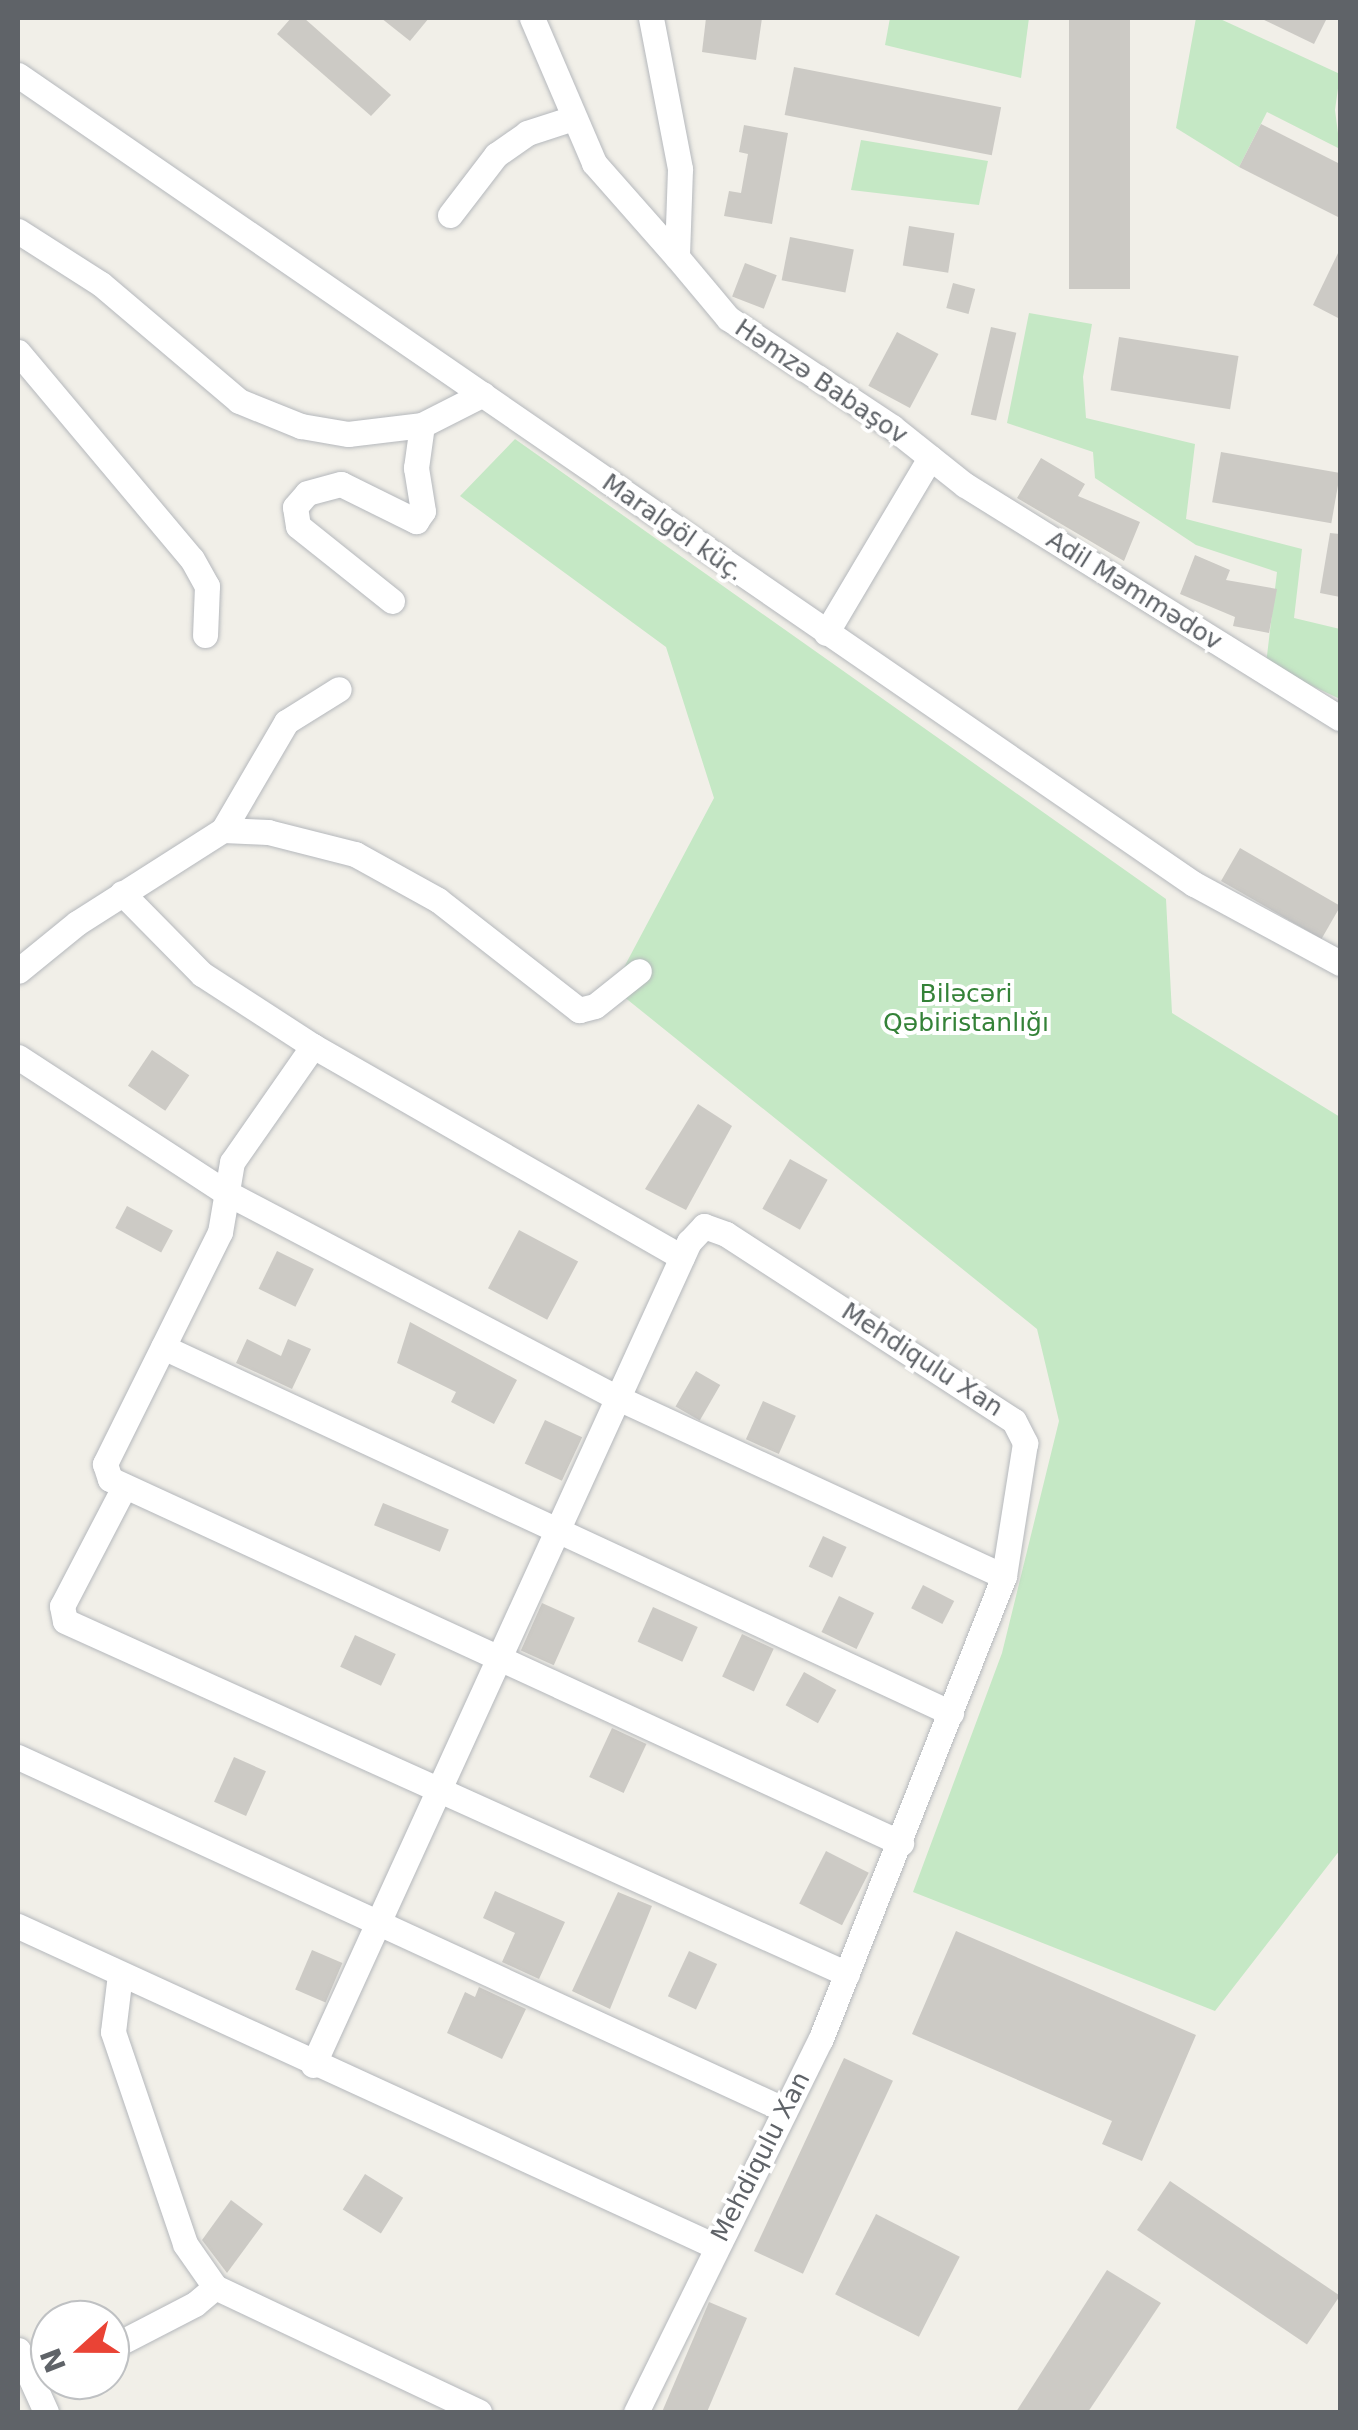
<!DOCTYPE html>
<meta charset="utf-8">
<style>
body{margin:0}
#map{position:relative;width:1358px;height:2430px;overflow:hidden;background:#f1efe8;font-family:"DejaVu Sans",sans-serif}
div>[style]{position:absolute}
.green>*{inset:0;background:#c5e8c5}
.building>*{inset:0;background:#cccac5;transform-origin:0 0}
.roads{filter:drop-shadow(0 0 2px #b5b8bc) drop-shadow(0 0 2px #b5b8bc)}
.street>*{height:25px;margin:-12.5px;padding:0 12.5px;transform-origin:12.5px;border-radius:12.5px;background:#fff}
span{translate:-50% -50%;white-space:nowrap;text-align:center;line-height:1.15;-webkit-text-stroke:8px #fff;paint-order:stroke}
.street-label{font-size:25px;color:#5f6368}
.park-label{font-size:25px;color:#348238}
.frame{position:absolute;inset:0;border:20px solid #5f6368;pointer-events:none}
.north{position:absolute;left:30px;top:2300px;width:100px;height:100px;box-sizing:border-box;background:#fff;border:2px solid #bfc1c3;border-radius:50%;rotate:249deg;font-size:28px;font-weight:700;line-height:40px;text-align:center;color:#5f6368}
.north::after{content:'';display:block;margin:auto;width:35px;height:45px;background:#ea4335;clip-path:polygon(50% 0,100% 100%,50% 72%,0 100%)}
</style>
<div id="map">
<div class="green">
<div style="clip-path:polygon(890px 18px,1029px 18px,1021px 78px,885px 45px)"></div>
<div style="clip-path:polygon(1196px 18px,1218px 18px,1340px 74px,1335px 110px,1340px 149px,1267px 112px,1239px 167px,1176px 128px)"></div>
<div style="clip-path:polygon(861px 140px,988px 161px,979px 205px,851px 190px)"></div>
<div style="clip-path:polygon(1029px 313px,1092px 324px,1083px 377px,1086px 418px,1195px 444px,1186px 519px,1302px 549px,1294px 618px,1340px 629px,1340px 699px,1266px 664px,1277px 572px,1196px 545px,1095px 478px,1093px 452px,1007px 423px)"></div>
<div style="clip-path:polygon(515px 439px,1166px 899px,1172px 1013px,1340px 1117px,1340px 1850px,1215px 2011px,913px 1892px,1002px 1653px,1059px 1421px,1037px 1329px,613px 988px,714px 798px,666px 647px,460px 496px)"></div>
</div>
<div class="building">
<div style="clip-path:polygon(291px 18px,304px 18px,391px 95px,371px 116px,277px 34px)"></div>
<div style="clip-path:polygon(381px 18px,429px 18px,410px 41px)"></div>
<div style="clip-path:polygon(706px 18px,762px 18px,756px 60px,702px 52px)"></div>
<div style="left:1069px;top:18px;width:61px;height:271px"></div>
<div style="clip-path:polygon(1260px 18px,1327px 18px,1314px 44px)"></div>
<div style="left:794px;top:67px;width:211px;height:49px;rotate:11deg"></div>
<div style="clip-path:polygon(1261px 124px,1340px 164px,1340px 218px,1239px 167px)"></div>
<div style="clip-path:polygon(744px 125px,788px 133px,772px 224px,724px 216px,729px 191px,741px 193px,748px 154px,739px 152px)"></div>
<div style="left:909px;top:226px;width:46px;height:40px;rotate:9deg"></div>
<div style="left:790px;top:237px;width:65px;height:44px;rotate:11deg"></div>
<div style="clip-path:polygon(1340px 249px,1340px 319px,1313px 305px)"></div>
<div style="left:745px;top:263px;width:34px;height:36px;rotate:21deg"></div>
<div style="left:953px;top:283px;width:23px;height:26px;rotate:15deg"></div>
<div style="left:991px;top:327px;width:26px;height:90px;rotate:13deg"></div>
<div style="left:897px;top:332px;width:47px;height:61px;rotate:28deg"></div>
<div style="left:1119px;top:337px;width:121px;height:54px;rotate:9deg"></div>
<div style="left:1221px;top:452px;width:121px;height:51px;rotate:10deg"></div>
<div style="clip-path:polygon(1041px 458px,1085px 484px,1078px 496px,1140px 522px,1124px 561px,1017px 498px)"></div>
<div style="clip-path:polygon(1330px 533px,1340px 534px,1340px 597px,1320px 593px)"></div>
<div style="clip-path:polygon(1195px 555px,1230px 570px,1226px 580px,1277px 589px,1269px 633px,1233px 626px,1235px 617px,1180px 594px)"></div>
<div style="left:1240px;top:848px;width:116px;height:38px;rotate:30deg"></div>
<div style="left:152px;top:1050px;width:45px;height:43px;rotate:34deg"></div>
<div style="clip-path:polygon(698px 1104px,732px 1126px,686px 1210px,645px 1189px)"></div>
<div style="left:790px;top:1159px;width:43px;height:57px;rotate:29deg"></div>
<div style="left:127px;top:1206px;width:52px;height:25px;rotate:28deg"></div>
<div style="left:519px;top:1230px;width:67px;height:66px;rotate:28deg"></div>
<div style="left:277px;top:1251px;width:41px;height:42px;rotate:26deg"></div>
<div style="clip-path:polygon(410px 1322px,517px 1380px,494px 1424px,451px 1402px,456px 1392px,397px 1363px)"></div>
<div style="clip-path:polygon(247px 1339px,281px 1356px,288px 1339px,311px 1349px,292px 1389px,236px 1363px)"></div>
<div style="left:696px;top:1371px;width:28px;height:41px;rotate:30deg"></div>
<div style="left:763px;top:1401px;width:36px;height:42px;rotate:24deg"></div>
<div style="left:545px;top:1420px;width:41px;height:48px;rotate:25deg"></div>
<div style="left:383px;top:1503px;width:71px;height:24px;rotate:22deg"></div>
<div style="left:823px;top:1536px;width:26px;height:34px;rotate:25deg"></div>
<div style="left:923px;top:1585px;width:35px;height:26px;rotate:27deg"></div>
<div style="left:839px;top:1596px;width:39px;height:40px;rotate:26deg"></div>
<div style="left:542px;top:1603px;width:36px;height:52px;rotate:24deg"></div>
<div style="left:653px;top:1607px;width:49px;height:38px;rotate:24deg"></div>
<div style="left:742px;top:1634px;width:35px;height:47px;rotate:25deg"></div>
<div style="left:355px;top:1635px;width:45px;height:35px;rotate:25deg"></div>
<div style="left:804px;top:1672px;width:37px;height:38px;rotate:29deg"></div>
<div style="left:612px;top:1728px;width:38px;height:54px;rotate:25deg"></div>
<div style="left:234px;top:1757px;width:35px;height:49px;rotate:24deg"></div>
<div style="left:826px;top:1851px;width:48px;height:59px;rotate:27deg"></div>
<div style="clip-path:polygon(495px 1891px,565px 1922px,539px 1979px,502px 1962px,515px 1933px,483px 1918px)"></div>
<div style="clip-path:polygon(618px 1892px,652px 1906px,610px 2009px,572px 1991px)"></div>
<div style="clip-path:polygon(956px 1931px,1196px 2035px,1142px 2161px,1102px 2144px,1112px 2121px,912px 2034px)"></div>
<div style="left:312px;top:1950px;width:33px;height:43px;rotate:23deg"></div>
<div style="left:689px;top:1951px;width:31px;height:50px;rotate:25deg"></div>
<div style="clip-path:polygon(479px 1987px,526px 2009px,502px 2059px,447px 2033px,465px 1992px,475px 1997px)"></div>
<div style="left:844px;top:2058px;width:54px;height:213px;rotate:25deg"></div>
<div style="left:365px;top:2174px;width:45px;height:42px;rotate:32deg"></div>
<div style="left:1170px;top:2181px;width:205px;height:59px;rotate:34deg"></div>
<div style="clip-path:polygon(231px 2200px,263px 2224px,227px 2273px,202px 2240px)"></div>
<div style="left:876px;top:2214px;width:94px;height:90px;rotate:27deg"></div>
<div style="clip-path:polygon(1107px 2270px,1161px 2303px,1088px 2412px,1016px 2412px)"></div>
<div style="clip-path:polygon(709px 2302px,747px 2318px,707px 2412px,662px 2412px)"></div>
</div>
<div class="roads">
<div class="street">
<div style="left:532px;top:18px;width:158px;rotate:66.8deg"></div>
<div style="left:594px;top:163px;width:125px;rotate:48.6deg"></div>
<div style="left:651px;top:18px;width:154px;rotate:79.1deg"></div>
<div style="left:680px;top:169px;width:88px;rotate:92deg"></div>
<div style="left:677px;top:257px;width:80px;rotate:50.1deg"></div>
<div style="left:728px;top:318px;width:197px;rotate:33.6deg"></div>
<div style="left:892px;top:427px;width:93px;rotate:38.5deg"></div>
<div style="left:965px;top:485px;width:441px;rotate:31.9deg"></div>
<div style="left:18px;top:75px;width:1427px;rotate:34.53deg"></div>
<div style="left:1194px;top:884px;width:166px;rotate:28.4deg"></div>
<div style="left:450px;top:215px;width:76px;rotate:-52.5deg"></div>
<div style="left:496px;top:155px;width:38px;rotate:-35deg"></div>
<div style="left:527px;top:133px;width:45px;rotate:-18deg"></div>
<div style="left:18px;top:231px;width:98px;rotate:32.6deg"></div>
<div style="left:101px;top:284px;width:181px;rotate:40.3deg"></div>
<div style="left:239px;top:401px;width:67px;rotate:22deg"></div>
<div style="left:301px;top:426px;width:48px;rotate:9.7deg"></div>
<div style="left:348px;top:434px;width:75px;rotate:-6.9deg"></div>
<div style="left:422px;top:425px;width:68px;rotate:-26.9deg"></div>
<div style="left:18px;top:352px;width:270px;rotate:50deg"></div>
<div style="left:192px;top:559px;width:31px;rotate:61deg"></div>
<div style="left:207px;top:586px;width:49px;rotate:92.3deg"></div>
<div style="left:392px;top:601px;width:120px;rotate:-141.4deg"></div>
<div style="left:298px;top:526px;width:19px;rotate:-99deg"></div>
<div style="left:295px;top:507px;width:18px;rotate:-49deg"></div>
<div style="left:307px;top:493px;width:35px;rotate:-15deg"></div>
<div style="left:341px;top:484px;width:84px;rotate:26.3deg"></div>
<div style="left:416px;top:521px;width:12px;rotate:-55deg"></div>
<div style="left:423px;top:511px;width:44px;rotate:-99.2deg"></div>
<div style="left:416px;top:468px;width:43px;rotate:-82.1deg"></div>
<div style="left:826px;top:633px;width:204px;rotate:-59.3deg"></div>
<div style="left:223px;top:830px;width:125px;rotate:-59.7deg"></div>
<div style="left:286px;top:722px;width:62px;rotate:-31.9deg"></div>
<div style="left:122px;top:893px;width:114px;rotate:45.4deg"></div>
<div style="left:202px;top:974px;width:132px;rotate:33deg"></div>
<div style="left:313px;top:1046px;width:425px;rotate:29.8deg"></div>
<div style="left:18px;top:971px;width:76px;rotate:-39.1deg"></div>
<div style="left:77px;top:923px;width:173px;rotate:-32.5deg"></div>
<div style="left:223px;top:830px;width:45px;rotate:2.5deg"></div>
<div style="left:268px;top:832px;width:90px;rotate:14.2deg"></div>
<div style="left:355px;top:854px;width:95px;rotate:29deg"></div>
<div style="left:438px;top:900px;width:179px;rotate:38deg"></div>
<div style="left:579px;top:1010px;width:16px;rotate:-14deg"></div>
<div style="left:595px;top:1006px;width:56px;rotate:-38.5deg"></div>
<div style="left:313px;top:1046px;width:141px;rotate:124.9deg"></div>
<div style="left:232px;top:1162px;width:71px;rotate:99.7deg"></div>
<div style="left:220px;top:1232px;width:259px;rotate:116.4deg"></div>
<div style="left:105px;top:1464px;width:16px;rotate:72deg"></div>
<div style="left:110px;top:1479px;width:871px;rotate:24.71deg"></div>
<div style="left:18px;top:1057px;width:249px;rotate:33.1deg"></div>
<div style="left:227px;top:1193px;width:441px;rotate:27.7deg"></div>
<div style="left:618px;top:1398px;width:425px;rotate:24.8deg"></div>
<div style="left:163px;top:1347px;width:869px;rotate:24.91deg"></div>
<div style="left:123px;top:1489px;width:132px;rotate:117.5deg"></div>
<div style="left:62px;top:1606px;width:15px;rotate:79deg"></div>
<div style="left:65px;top:1621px;width:858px;rotate:24.29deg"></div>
<div style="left:18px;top:1757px;width:844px;rotate:24.71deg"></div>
<div style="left:18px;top:1926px;width:767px;rotate:24.66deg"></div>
<div style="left:120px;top:1974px;width:58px;rotate:96.9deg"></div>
<div style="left:113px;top:2032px;width:224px;rotate:71.2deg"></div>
<div style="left:185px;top:2244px;width:52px;rotate:55.1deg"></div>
<div style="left:215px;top:2287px;width:292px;rotate:25.3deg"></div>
<div style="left:313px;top:2065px;width:905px;rotate:-65.45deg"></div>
<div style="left:689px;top:1242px;width:22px;rotate:-47deg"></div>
<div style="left:704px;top:1226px;width:23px;rotate:20deg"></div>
<div style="left:726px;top:1234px;width:343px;rotate:33deg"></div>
<div style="left:1014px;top:1421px;width:25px;rotate:63deg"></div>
<div style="left:1025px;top:1443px;width:135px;rotate:99deg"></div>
<div style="left:1004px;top:1576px;width:499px;rotate:111.6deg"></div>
<div style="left:820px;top:2040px;width:415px;rotate:116.3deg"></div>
<div style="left:110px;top:2348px;width:96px;rotate:-27.4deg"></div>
<div style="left:195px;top:2304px;width:26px;rotate:-40deg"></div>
<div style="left:18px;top:2350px;width:68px;rotate:65.7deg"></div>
</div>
</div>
<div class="street-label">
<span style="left:821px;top:382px;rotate:34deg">Həmzə Babaşov</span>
<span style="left:673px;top:528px;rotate:35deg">Maralgöl küç.</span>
<span style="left:1134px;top:591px;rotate:32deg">Adil Məmmədov</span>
<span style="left:922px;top:1360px;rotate:33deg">Mehdiqulu Xan</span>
<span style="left:761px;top:2157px;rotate:-63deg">Mehdiqulu Xan</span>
</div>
<div class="park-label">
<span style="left:966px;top:1009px">Biləcəri<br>Qəbiristanlığı</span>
</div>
<div class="frame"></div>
<div class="north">N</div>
</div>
